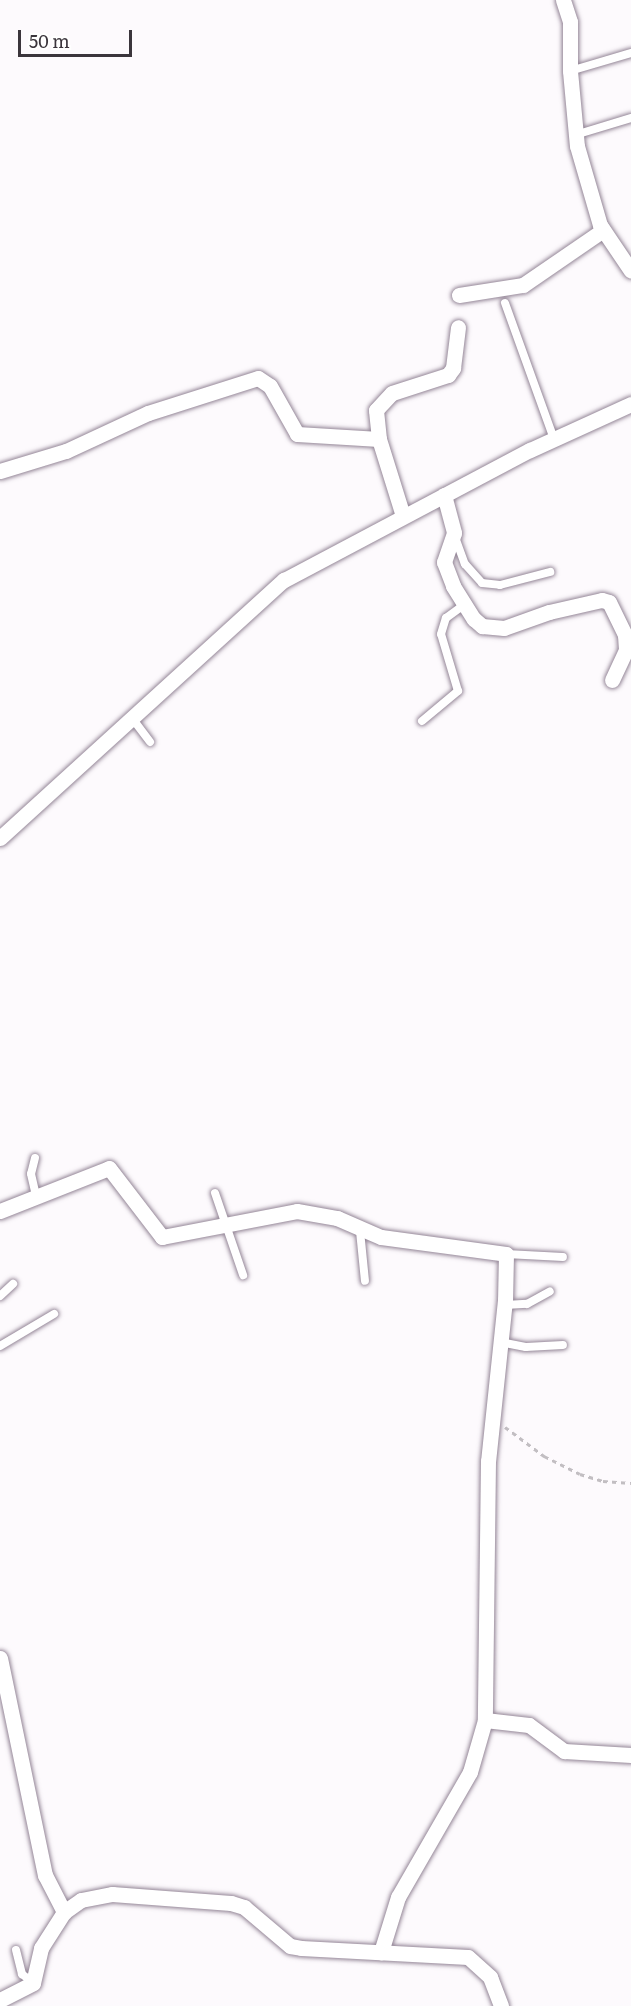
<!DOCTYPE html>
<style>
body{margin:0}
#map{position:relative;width:631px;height:2006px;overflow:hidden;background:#fdfafd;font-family:Literata,serif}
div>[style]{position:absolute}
.path>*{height:3px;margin-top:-1.5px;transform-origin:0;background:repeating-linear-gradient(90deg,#c2bec2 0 4.5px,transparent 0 9px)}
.roads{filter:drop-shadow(0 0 2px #948697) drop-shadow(0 0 2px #948697)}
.lane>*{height:8px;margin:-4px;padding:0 4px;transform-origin:4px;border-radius:4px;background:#fff}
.street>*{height:15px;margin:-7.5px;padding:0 7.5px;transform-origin:7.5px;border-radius:7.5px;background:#fff}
span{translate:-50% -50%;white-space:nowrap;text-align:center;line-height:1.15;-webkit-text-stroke:4.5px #fff;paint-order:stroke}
.scale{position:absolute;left:18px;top:30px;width:114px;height:27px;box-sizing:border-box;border:3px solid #3b353c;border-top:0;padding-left:8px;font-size:18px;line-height:21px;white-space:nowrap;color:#3b353c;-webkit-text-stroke:4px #fff;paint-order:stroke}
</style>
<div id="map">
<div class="path">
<div style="left:505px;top:1427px;width:49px;rotate:36.6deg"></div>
<div style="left:544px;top:1456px;width:40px;rotate:26.6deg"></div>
<div style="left:580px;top:1474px;width:24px;rotate:17deg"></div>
<div style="left:603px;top:1481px;width:28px;rotate:4deg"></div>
</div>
<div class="roads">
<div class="lane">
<div style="left:570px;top:71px;width:64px;rotate:-16.4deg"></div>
<div style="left:575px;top:135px;width:59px;rotate:-16.9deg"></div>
<div style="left:505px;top:303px;width:145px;rotate:70.2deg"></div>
<div style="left:455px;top:537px;width:29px;rotate:70deg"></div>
<div style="left:465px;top:564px;width:25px;rotate:48deg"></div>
<div style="left:482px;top:583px;width:18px;rotate:6deg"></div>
<div style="left:500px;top:585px;width:52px;rotate:-14.6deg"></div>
<div style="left:132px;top:718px;width:30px;rotate:53deg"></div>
<div style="left:422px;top:721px;width:47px;rotate:-39.8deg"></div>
<div style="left:458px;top:691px;width:59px;rotate:-106.6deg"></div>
<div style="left:441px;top:634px;width:17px;rotate:-73deg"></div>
<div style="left:446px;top:618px;width:22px;rotate:-36deg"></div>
<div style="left:35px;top:1158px;width:16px;rotate:104deg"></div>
<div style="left:31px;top:1174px;width:23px;rotate:77deg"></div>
<div style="left:215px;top:1193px;width:87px;rotate:71.1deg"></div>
<div style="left:360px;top:1231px;width:50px;rotate:84.3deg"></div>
<div style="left:506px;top:1254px;width:57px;rotate:3deg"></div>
<div style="left:0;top:1296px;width:18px;rotate:-43deg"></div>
<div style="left:505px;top:1305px;width:22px;rotate:-3deg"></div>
<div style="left:527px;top:1304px;width:26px;rotate:-29deg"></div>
<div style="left:500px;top:1342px;width:26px;rotate:11deg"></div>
<div style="left:526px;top:1347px;width:37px;rotate:-3deg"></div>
<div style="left:0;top:1346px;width:63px;rotate:-30.7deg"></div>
<div style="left:16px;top:1950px;width:25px;rotate:76deg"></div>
<div style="left:22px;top:1974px;width:14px;rotate:39deg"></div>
</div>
<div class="street">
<div style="left:563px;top:0;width:23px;rotate:72deg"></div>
<div style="left:570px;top:22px;width:49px;rotate:90deg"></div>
<div style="left:570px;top:71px;width:75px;rotate:84.7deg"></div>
<div style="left:577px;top:146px;width:82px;rotate:73.8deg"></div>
<div style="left:600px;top:225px;width:55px;rotate:56deg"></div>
<div style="left:459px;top:295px;width:65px;rotate:-8.9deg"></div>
<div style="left:523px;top:285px;width:97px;rotate:-34.5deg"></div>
<div style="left:0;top:471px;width:69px;rotate:-16.9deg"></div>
<div style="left:66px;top:451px;width:90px;rotate:-24.9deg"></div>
<div style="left:148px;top:413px;width:115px;rotate:-17.7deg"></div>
<div style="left:258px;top:378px;width:14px;rotate:34deg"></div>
<div style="left:270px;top:386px;width:55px;rotate:60.6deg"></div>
<div style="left:297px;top:434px;width:82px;rotate:3.5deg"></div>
<div style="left:444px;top:495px;width:39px;rotate:75deg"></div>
<div style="left:454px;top:533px;width:31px;rotate:109deg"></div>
<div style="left:444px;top:562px;width:26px;rotate:69deg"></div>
<div style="left:453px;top:586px;width:39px;rotate:58deg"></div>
<div style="left:474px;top:619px;width:11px;rotate:41deg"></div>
<div style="left:482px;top:626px;width:22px;rotate:5deg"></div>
<div style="left:504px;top:628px;width:48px;rotate:-19.6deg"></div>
<div style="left:549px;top:612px;width:54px;rotate:-12.8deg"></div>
<div style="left:602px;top:600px;width:7px;rotate:16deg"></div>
<div style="left:609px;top:602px;width:37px;rotate:64deg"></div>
<div style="left:625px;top:635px;width:15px;rotate:86deg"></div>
<div style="left:626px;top:650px;width:33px;rotate:115deg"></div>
<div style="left:403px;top:516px;width:81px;rotate:-107.3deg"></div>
<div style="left:379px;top:439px;width:29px;rotate:-96deg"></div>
<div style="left:376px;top:410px;width:23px;rotate:-47deg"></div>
<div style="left:392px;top:393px;width:59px;rotate:-17.8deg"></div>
<div style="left:448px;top:375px;width:9px;rotate:-54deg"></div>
<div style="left:453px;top:368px;width:41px;rotate:-83deg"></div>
<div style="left:0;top:838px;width:384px;rotate:-42.3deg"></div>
<div style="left:284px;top:580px;width:278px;rotate:-27.9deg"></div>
<div style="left:530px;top:450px;width:111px;rotate:-24.5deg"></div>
<div style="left:0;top:1211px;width:117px;rotate:-21.5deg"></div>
<div style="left:109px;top:1168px;width:87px;rotate:52.5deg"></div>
<div style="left:162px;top:1237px;width:137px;rotate:-10.9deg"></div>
<div style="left:297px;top:1211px;width:41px;rotate:9.9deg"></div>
<div style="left:337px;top:1218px;width:48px;rotate:23.4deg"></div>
<div style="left:381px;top:1237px;width:126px;rotate:7.7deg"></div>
<div style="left:506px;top:1254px;width:46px;rotate:91.2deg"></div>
<div style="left:505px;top:1300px;width:162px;rotate:96deg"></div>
<div style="left:488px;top:1461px;width:259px;rotate:90.7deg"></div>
<div style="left:485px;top:1720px;width:54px;rotate:106.1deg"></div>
<div style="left:470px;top:1772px;width:144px;rotate:119.9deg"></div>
<div style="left:398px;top:1897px;width:58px;rotate:107.2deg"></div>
<div style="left:0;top:1658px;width:222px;rotate:78.3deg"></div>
<div style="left:45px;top:1875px;width:42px;rotate:62.8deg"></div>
<div style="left:485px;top:1720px;width:44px;rotate:6.5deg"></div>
<div style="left:529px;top:1725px;width:44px;rotate:36.6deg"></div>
<div style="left:564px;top:1751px;width:67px;rotate:3.4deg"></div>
<div style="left:0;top:2000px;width:37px;rotate:-27deg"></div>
<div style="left:33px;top:1983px;width:36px;rotate:-77deg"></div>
<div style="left:41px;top:1948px;width:43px;rotate:-57.4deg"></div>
<div style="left:64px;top:1912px;width:21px;rotate:-35deg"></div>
<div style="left:81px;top:1900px;width:32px;rotate:-11deg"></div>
<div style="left:112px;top:1894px;width:119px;rotate:4.3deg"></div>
<div style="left:231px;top:1903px;width:14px;rotate:17deg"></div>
<div style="left:244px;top:1907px;width:60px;rotate:40.3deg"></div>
<div style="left:290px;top:1946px;width:11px;rotate:10deg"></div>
<div style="left:301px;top:1948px;width:167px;rotate:3.1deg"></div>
<div style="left:468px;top:1957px;width:30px;rotate:42deg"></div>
<div style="left:490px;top:1977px;width:31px;rotate:69deg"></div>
</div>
</div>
<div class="scale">50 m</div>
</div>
